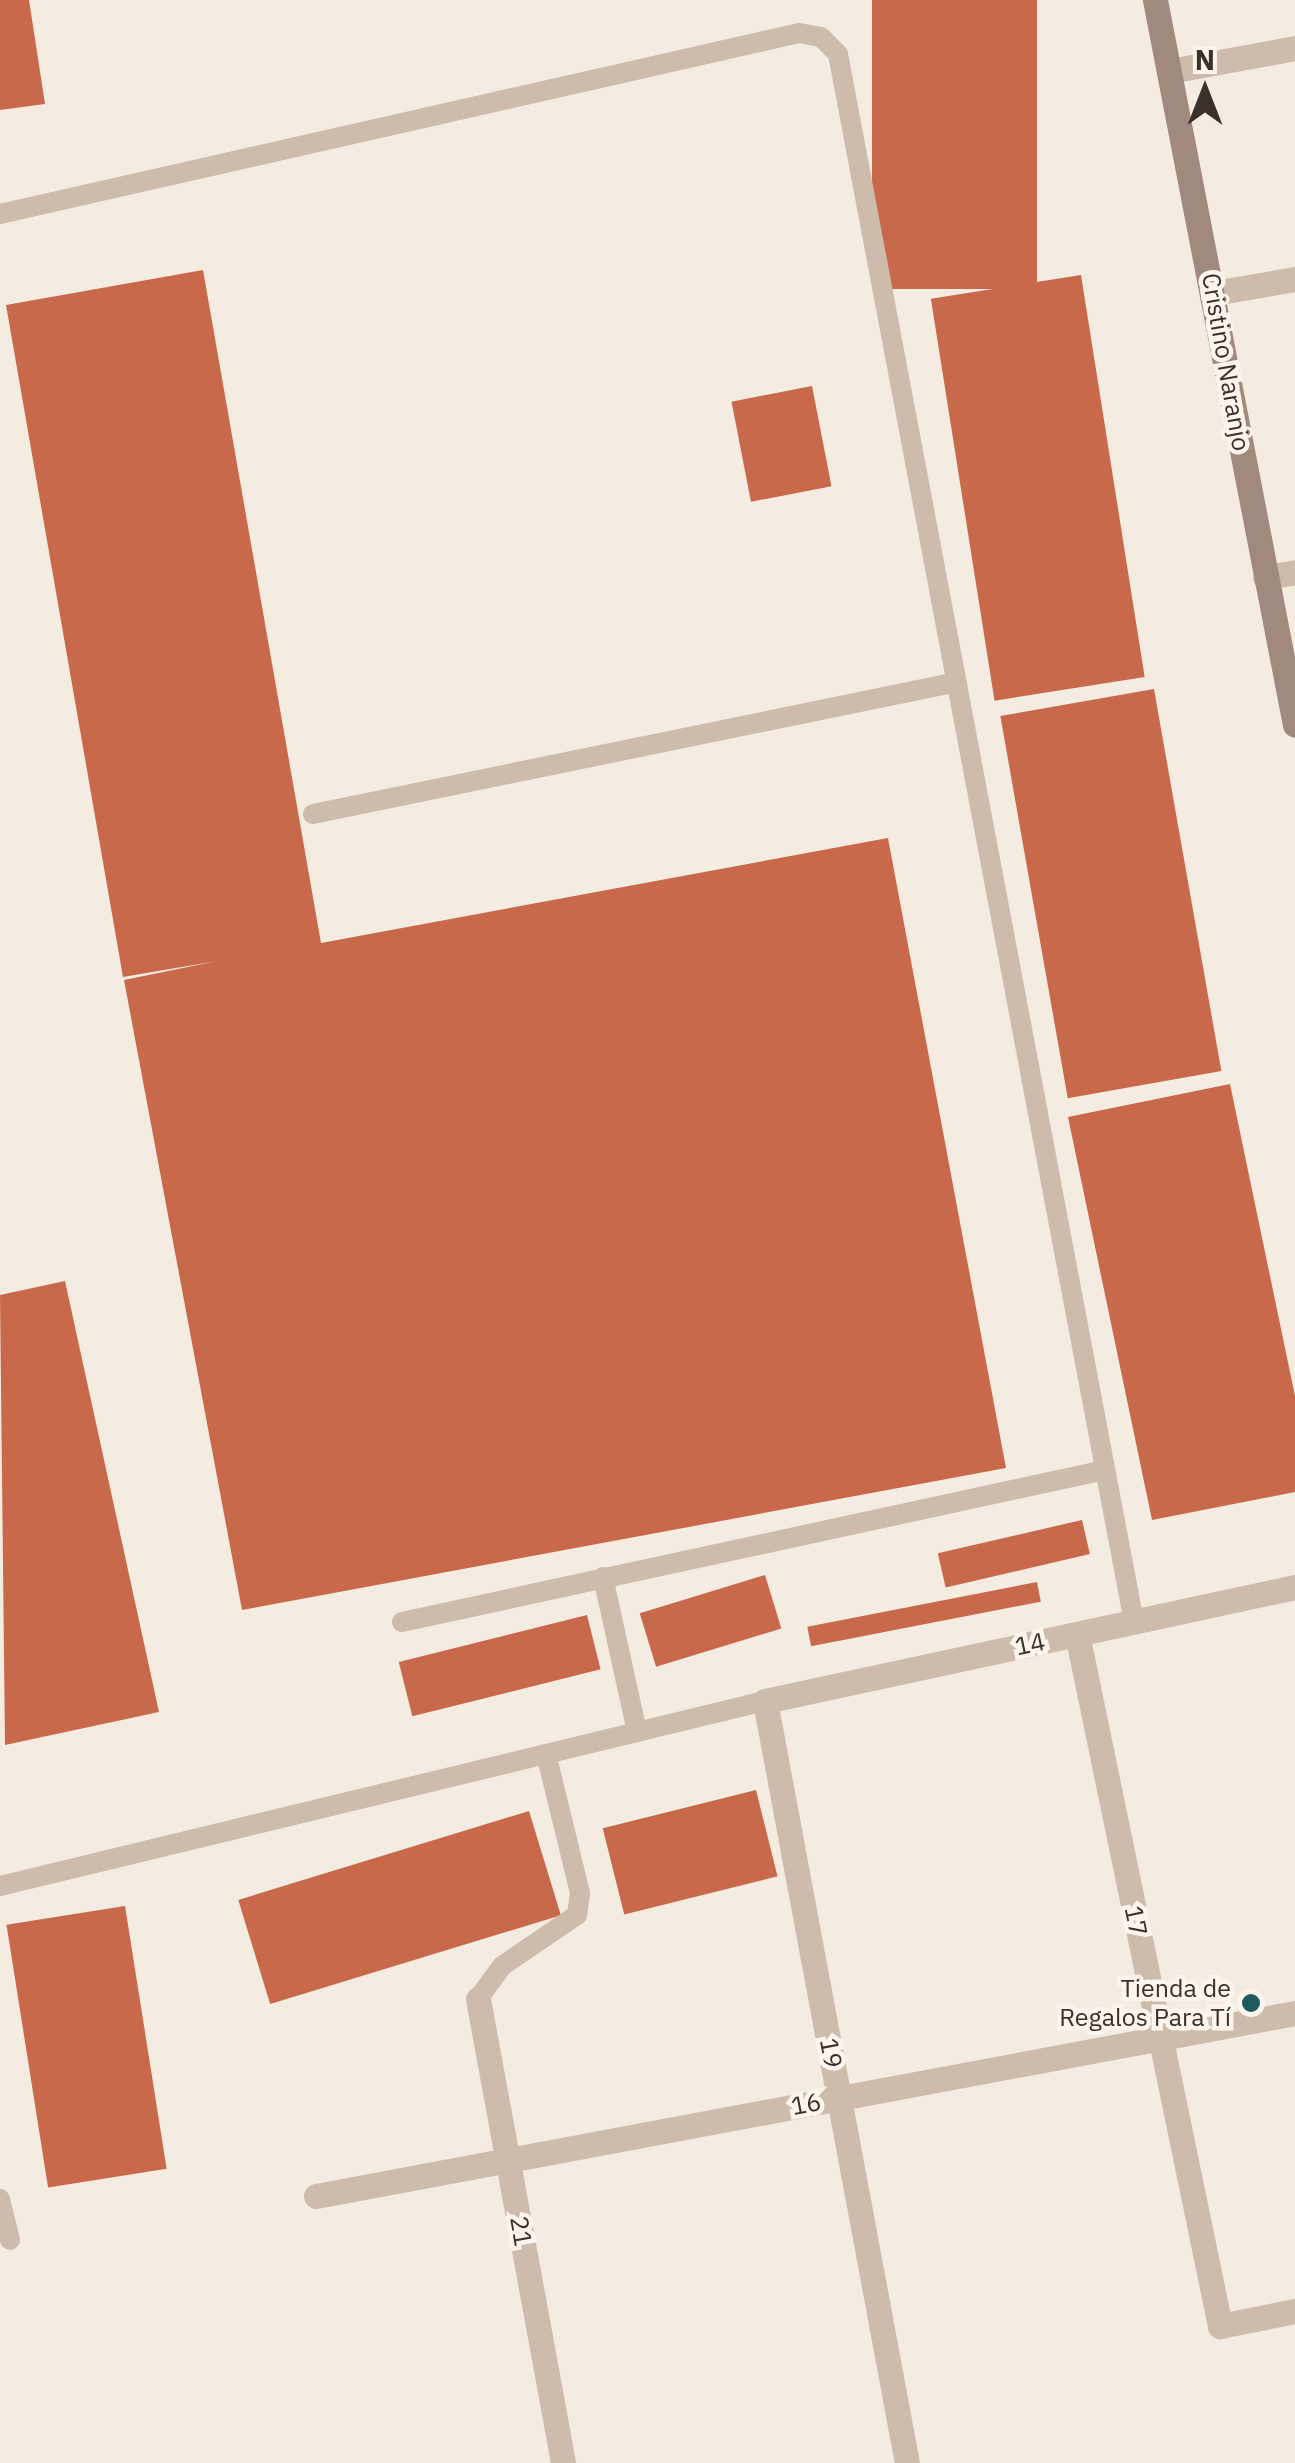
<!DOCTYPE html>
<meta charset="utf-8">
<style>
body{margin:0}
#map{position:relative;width:1295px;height:2463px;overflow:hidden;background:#f4ebe1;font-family:"IBM Plex Sans",sans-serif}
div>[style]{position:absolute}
.building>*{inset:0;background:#c8694b;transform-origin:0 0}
.lane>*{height:20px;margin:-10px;padding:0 10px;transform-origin:10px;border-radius:10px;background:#cdbbac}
.street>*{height:25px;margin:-12.5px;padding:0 12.5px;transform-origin:12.5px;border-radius:12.5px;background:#cdbbac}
.secondary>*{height:25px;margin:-12.5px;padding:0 12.5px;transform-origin:12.5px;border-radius:12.5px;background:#a18a7d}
.dots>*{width:28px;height:28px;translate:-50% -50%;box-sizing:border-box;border:5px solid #fbf5ee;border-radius:50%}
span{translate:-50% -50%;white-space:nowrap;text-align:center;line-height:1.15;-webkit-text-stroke:9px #fbf5ee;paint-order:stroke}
.street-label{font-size:25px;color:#3b302b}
.poi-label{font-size:25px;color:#3b302b}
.right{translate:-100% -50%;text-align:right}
.north{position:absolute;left:1155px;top:40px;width:100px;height:100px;-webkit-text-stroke:8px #fbf5ee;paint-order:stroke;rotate:0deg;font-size:28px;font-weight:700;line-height:40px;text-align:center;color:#3b302b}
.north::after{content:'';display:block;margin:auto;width:35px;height:45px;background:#3b302b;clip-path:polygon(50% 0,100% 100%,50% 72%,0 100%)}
</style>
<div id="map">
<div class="building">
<div style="clip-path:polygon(0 0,29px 0,45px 104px,0 110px)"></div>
<div style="left:872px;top:0;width:165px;height:289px"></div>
<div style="clip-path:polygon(203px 270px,321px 943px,888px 838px,1006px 1468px,242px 1610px,124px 980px,217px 961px,123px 977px,6px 305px)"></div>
<div style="left:1081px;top:275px;width:407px;height:152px;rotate:81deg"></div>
<div style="left:812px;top:386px;width:102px;height:82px;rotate:79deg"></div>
<div style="left:1154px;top:689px;width:388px;height:156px;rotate:80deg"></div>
<div style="clip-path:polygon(1230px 1084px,1295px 1396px,1295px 1492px,1152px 1520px,1068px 1117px)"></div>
<div style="clip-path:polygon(65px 1281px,159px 1712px,5px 1745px,0 1295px)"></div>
<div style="left:1082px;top:1520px;width:35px;height:148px;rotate:77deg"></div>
<div style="left:765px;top:1575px;width:56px;height:131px;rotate:73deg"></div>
<div style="left:1037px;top:1582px;width:20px;height:234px;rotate:79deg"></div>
<div style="left:587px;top:1615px;width:56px;height:194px;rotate:76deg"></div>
<div style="left:756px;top:1790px;width:89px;height:158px;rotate:76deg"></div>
<div style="left:529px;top:1811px;width:109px;height:304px;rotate:73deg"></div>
<div style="left:125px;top:1906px;width:266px;height:120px;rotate:81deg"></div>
</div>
<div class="lane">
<div style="left:0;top:214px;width:819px;rotate:-12.76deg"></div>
<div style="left:799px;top:33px;width:22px;rotate:10deg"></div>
<div style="left:821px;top:37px;width:24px;rotate:45deg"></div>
<div style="left:838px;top:54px;width:1596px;rotate:79.31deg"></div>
<div style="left:313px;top:814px;width:657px;rotate:-11.58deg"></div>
<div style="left:603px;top:1577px;width:159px;rotate:77.6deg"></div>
<div style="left:402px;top:1622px;width:719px;rotate:-12.2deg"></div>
<div style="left:0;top:1886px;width:787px;rotate:-13.59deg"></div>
<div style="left:478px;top:1999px;width:41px;rotate:-54deg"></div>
<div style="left:502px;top:1966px;width:91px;rotate:-34.2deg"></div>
<div style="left:577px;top:1915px;width:22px;rotate:-82deg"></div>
<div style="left:580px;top:1893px;width:143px;rotate:-103.7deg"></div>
<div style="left:0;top:2199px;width:42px;rotate:76.3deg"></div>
</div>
<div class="street">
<div style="left:1170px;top:71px;width:127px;rotate:-10.4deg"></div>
<div style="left:1214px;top:293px;width:82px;rotate:-9.8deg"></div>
<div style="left:1265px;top:577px;width:30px;rotate:-9deg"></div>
<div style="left:1077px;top:1634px;width:707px;rotate:78.32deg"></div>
<div style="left:1220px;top:2326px;width:76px;rotate:-11.3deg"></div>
<div style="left:478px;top:1999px;width:472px;rotate:79.6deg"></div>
<div style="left:316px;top:2196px;width:996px;rotate:-10.59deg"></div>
<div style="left:907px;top:2463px;width:775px;rotate:-100.56deg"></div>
<div style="left:765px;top:1701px;width:542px;rotate:-12.14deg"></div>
</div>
<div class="secondary">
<div style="left:1155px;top:0;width:738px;rotate:79.07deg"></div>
</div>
<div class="dots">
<div style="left:1251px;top:2003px;background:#1f5a5e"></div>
</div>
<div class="street-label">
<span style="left:1226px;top:362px;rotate:80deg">Cristino Naranjo</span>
<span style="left:1030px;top:1644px;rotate:-12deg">14</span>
<span style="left:1136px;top:1921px;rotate:78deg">17</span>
<span style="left:831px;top:2053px;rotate:79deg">19</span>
<span style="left:806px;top:2104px;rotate:-11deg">16</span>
<span style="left:521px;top:2231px;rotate:80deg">21</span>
</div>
<div class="poi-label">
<span class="right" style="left:1231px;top:2003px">Tienda de<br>Regalos Para Tí</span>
</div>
<div class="north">N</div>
</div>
